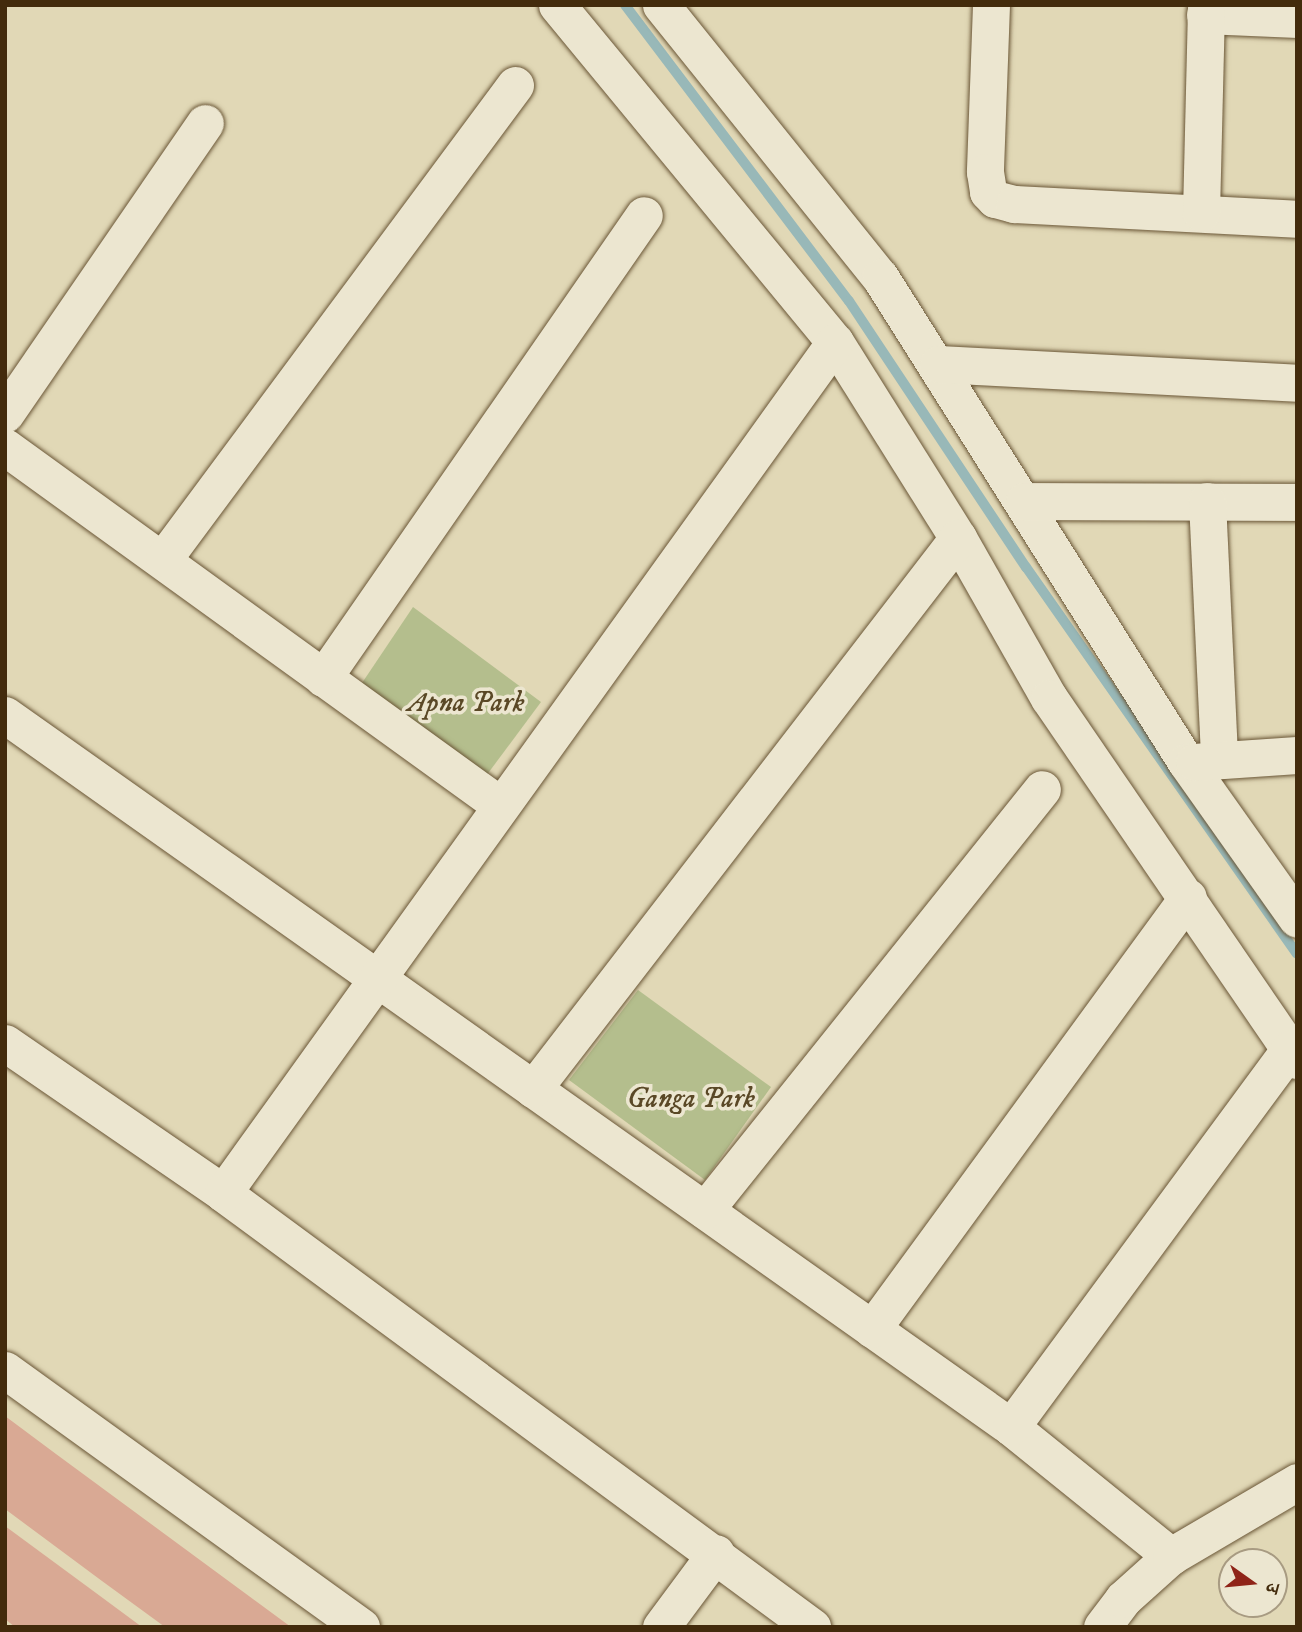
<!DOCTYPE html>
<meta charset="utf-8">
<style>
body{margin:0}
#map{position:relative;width:1302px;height:1632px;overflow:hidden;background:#e1d8b6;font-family:"IM FELL DW Pica","Noto Serif Devanagari",serif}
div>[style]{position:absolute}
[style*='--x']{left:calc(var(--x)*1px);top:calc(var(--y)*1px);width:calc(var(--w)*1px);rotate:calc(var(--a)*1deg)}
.green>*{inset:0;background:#b4be8d}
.stream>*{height:10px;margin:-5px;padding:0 5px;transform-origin:5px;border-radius:5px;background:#98b8b8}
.building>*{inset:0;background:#d9a994}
.roads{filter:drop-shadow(0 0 2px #6a5636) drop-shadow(0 0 2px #6a5636)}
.minor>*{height:37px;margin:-18.5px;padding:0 18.5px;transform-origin:18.5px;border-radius:18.5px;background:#ece6d0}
span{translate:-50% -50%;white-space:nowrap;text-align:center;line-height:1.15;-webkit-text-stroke:7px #ece6d0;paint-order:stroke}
.park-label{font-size:28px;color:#5a4826;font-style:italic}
.frame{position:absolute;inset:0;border:7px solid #432b0c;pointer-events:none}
.north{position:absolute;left:1218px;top:1548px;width:70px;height:70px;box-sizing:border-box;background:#ece6d0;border:2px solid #a89b82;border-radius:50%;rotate:105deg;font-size:19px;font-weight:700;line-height:28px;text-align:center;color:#432b0c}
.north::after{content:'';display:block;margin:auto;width:24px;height:32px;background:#8f2418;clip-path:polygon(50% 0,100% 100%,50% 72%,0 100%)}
</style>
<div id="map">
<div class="green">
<i style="clip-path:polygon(413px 607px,541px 702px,486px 776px,362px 683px)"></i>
<i style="clip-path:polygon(638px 990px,771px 1087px,705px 1180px,569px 1080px)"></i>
</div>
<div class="stream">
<i style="--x:625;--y:5;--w:371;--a:52.9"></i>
<i style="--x:849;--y:301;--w:320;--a:56.4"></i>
<i style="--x:1026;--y:567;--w:472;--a:55"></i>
</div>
<div class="building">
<i style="clip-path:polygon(5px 1416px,56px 1454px,291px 1627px,165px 1627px,102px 1581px,5px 1509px)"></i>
<i style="clip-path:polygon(5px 1526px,96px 1593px,142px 1627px,15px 1627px,5px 1619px)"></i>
</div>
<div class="roads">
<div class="minor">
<i style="--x:557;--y:5;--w:437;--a:50.5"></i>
<i style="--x:835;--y:342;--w:231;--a:57.9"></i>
<i style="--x:958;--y:538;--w:184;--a:60.4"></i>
<i style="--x:1049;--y:698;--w:439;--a:55.6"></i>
<i style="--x:661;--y:5;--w:349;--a:51.2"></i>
<i style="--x:880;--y:277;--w:573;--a:57.75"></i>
<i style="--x:1186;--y:762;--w:192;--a:54.7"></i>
<i style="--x:991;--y:5;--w:167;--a:92.1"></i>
<i style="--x:985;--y:172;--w:20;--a:81"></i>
<i style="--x:988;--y:192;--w:10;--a:45"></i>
<i style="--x:995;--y:199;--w:20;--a:15"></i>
<i style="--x:1014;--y:204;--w:283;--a:3"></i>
<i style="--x:1205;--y:15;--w:92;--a:2.5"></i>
<i style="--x:1201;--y:213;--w:208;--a:-88.6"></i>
<i style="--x:938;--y:364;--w:360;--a:3"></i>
<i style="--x:5;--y:414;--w:353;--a:-55.5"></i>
<i style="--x:5;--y:447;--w:611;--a:35.88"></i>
<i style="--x:1024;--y:501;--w:273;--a:0.2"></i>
<i style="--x:1207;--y:501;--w:259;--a:87.3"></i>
<i style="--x:164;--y:558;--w:589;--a:-53.42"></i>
<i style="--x:323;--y:678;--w:563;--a:-55.27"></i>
<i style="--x:5;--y:715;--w:1232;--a:35.29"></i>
<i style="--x:1011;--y:1427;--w:206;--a:38.9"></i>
<i style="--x:1194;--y:762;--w:103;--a:-3.9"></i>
<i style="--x:5;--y:1043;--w:265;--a:34.5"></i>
<i style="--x:223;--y:1193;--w:732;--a:36.38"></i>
<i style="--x:533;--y:1089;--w:696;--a:-52.36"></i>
<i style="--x:223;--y:1193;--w:1048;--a:-54.28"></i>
<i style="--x:705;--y:1210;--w:539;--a:-51.32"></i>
<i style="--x:872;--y:1329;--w:535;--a:-53.82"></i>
<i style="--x:5;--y:1370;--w:439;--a:35.8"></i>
<i style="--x:1011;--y:1427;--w:470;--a:-53.6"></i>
<i style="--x:661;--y:1627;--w:92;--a:-53.4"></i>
<i style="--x:1102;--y:1627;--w:35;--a:-53"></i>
<i style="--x:1123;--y:1599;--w:64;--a:-41.9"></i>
<i style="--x:1171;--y:1556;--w:146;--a:-30.4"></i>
</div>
</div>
<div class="park-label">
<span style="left:466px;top:703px">Apna Park</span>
<span style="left:691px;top:1099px">Ganga Park</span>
</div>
<div class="frame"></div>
<div class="north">उ</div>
</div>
